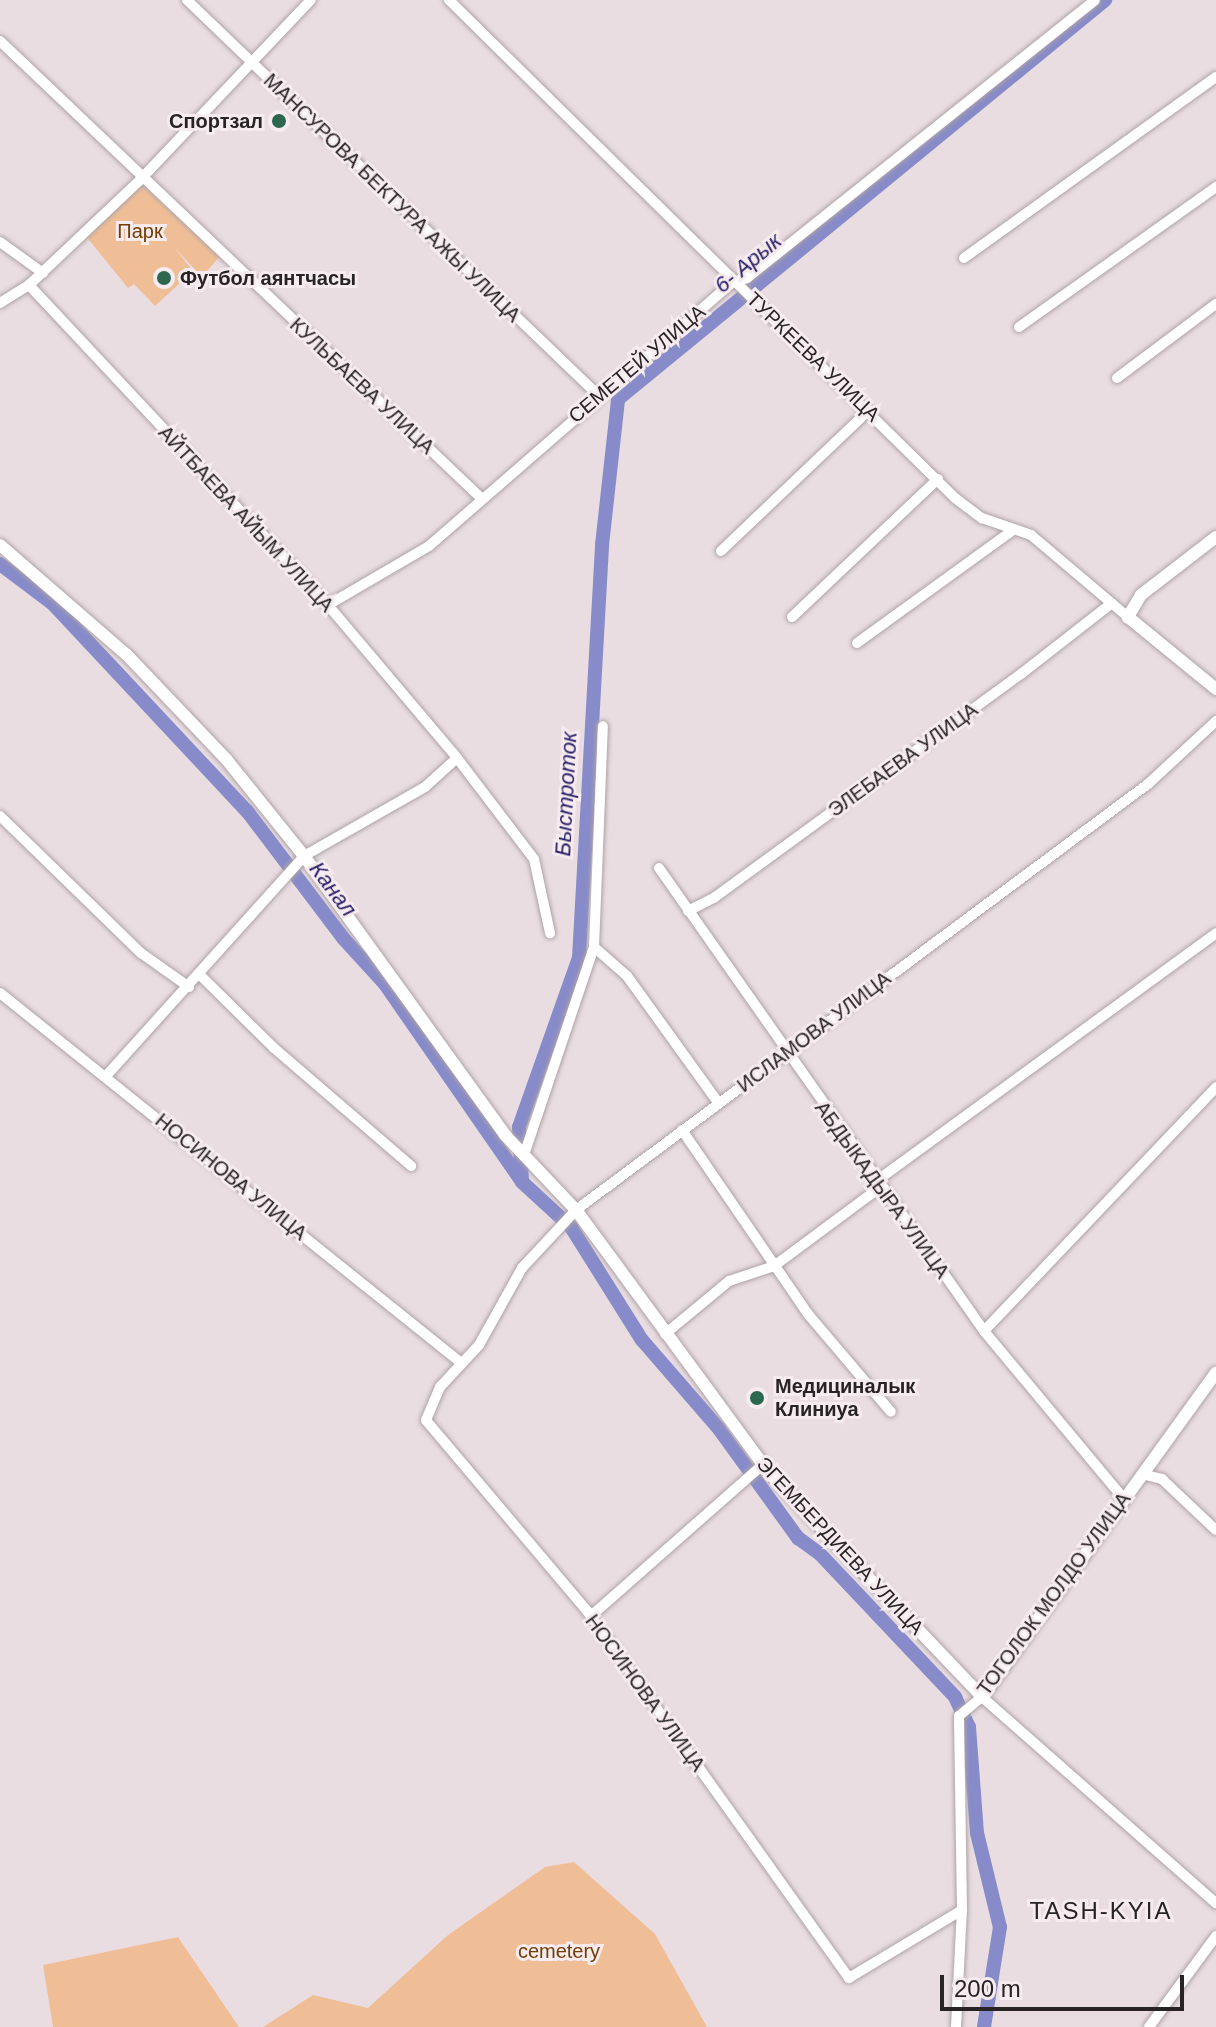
<!DOCTYPE html>
<meta charset="utf-8">
<style>
body{margin:0}
#map{position:relative;width:1216px;height:2027px;overflow:hidden;background:#e9dde2;font-family:Arial,sans-serif}
div>[style]{position:absolute}
[style*='--x']{left:calc(var(--x)*1px);top:calc(var(--y)*1px);width:calc(var(--w)*1px);rotate:calc(var(--a)*1deg)}
.green>*{inset:0;background:#f0be96}
.river>*{height:14px;margin:-7px;padding:0 7px;transform-origin:7px;border-radius:7px;background:#878bc9}
.roads{filter:drop-shadow(0 0 2px #aea3a7) drop-shadow(0 0 2px #aea3a7)}
.minor>*{height:10px;margin:-5px;padding:0 5px;transform-origin:5px;border-radius:5px;background:#fff}
.tertiary>*{height:12px;margin:-6px;padding:0 6px;transform-origin:6px;border-radius:6px;background:#fff}
.dots>*{width:22px;height:22px;translate:-50% -50%;box-sizing:border-box;border:4px solid #f6ebef;border-radius:50%}
span{translate:-50% -50%;white-space:nowrap;text-align:center;line-height:1.15;-webkit-text-stroke:6px #f6ebef;paint-order:stroke}
.poi-label{font-size:20px;color:#282426;font-weight:700}
.right{translate:-100% -50%;text-align:right}
.left{translate:0 -50%;text-align:left}
.street-label{font-size:20px;color:#282426}
.park-label{font-size:20px;color:#723e01}
.water-label{font-size:22px;color:#261d66;font-style:italic}
.quarter-label{font-size:24px;color:#282426;letter-spacing:2px}
.scale{position:absolute;left:940px;top:1975px;width:244px;height:36px;box-sizing:border-box;border:4px solid #282426;border-top:0;padding-left:10px;font-size:24px;line-height:28px;white-space:nowrap;color:#282426;-webkit-text-stroke:6px #f6ebef;paint-order:stroke}
</style>
<div id="map">
<div class="green">
<i style="clip-path:polygon(140px 183px,220px 256px,202px 277px,174px 247px,193px 271px,155px 306px,134px 284px,128px 288px,85px 235px)"></i>
<i style="clip-path:polygon(574px 1862px,655px 1934px,707px 2027px,263px 2027px,313px 1995px,368px 2008px,448px 1935px,545px 1867px)"></i>
<i style="clip-path:polygon(178px 1937px,239px 2027px,53px 2027px,43px 1965px)"></i>
</div>
<div class="river">
<i style="--x:0;--y:564;--w:66;--a:37"></i>
<i style="--x:53;--y:604;--w:284;--a:46.9"></i>
<i style="--x:247;--y:811;--w:159;--a:52.9"></i>
<i style="--x:343;--y:938;--w:62;--a:47.6"></i>
<i style="--x:385;--y:984;--w:241;--a:55.3"></i>
<i style="--x:522;--y:1182;--w:67;--a:42.6"></i>
<i style="--x:571;--y:1227;--w:133;--a:57.9"></i>
<i style="--x:642;--y:1340;--w:118;--a:49.1"></i>
<i style="--x:719;--y:1429;--w:135;--a:54.1"></i>
<i style="--x:798;--y:1538;--w:27;--a:36"></i>
<i style="--x:820;--y:1554;--w:197;--a:46.6"></i>
<i style="--x:955;--y:1697;--w:33;--a:65"></i>
<i style="--x:969;--y:1727;--w:106;--a:85.7"></i>
<i style="--x:977;--y:1833;--w:97;--a:76.3"></i>
<i style="--x:1000;--y:1927;--w:101;--a:99.1"></i>
<i style="--x:522;--y:1181;--w:54;--a:-93.2"></i>
<i style="--x:519;--y:1127;--w:179;--a:-70.5"></i>
<i style="--x:579;--y:958;--w:414;--a:-86.8"></i>
<i style="--x:602;--y:545;--w:147;--a:-83.7"></i>
<i style="--x:618;--y:399;--w:630;--a:-39.33"></i>
</div>
<div class="roads">
<div class="minor">
<i style="--x:187;--y:0;--w:571;--a:43.87"></i>
<i style="--x:449;--y:0;--w:710;--a:44.54"></i>
<i style="--x:955;--y:498;--w:34;--a:37"></i>
<i style="--x:982;--y:518;--w:52;--a:19.1"></i>
<i style="--x:1031;--y:535;--w:127;--a:40.2"></i>
<i style="--x:0;--y:41;--w:663;--a:43.53"></i>
<i style="--x:0;--y:242;--w:53;--a:35.8"></i>
<i style="--x:964;--y:258;--w:310;--a:-35.7"></i>
<i style="--x:29;--y:285;--w:429;--a:46.9"></i>
<i style="--x:322;--y:598;--w:209;--a:49.8"></i>
<i style="--x:457;--y:758;--w:127;--a:52.7"></i>
<i style="--x:534;--y:859;--w:76;--a:77.8"></i>
<i style="--x:0;--y:303;--w:34;--a:-32"></i>
<i style="--x:29;--y:285;--w:153;--a:-43.4"></i>
<i style="--x:140;--y:180;--w:248;--a:-46.5"></i>
<i style="--x:1019;--y:327;--w:242;--a:-35.4"></i>
<i style="--x:1117;--y:378;--w:124;--a:-36.8"></i>
<i style="--x:721;--y:551;--w:204;--a:-43.6"></i>
<i style="--x:328;--y:605;--w:117;--a:-30.3"></i>
<i style="--x:429;--y:546;--w:403;--a:-41"></i>
<i style="--x:733;--y:282;--w:15;--a:-16"></i>
<i style="--x:747;--y:278;--w:445;--a:-38.6"></i>
<i style="--x:792;--y:617;--w:201;--a:-43.4"></i>
<i style="--x:857;--y:643;--w:191;--a:-35.9"></i>
<i style="--x:0;--y:816;--w:197;--a:44.2"></i>
<i style="--x:141;--y:953;--w:59;--a:35.3"></i>
<i style="--x:659;--y:868;--w:566;--a:54.93"></i>
<i style="--x:984;--y:1331;--w:219;--a:50.2"></i>
<i style="--x:688;--y:911;--w:30;--a:-27"></i>
<i style="--x:715;--y:897;--w:379;--a:-36.1"></i>
<i style="--x:1021;--y:674;--w:115;--a:-38"></i>
<i style="--x:594;--y:947;--w:44;--a:41.3"></i>
<i style="--x:627;--y:976;--w:155;--a:54.2"></i>
<i style="--x:200;--y:975;--w:104;--a:44.6"></i>
<i style="--x:274;--y:1048;--w:181;--a:40.7"></i>
<i style="--x:0;--y:993;--w:590;--a:38.74"></i>
<i style="--x:107;--y:1075;--w:295;--a:-48"></i>
<i style="--x:304;--y:856;--w:139;--a:-29.7"></i>
<i style="--x:425;--y:787;--w:43;--a:-42.2"></i>
<i style="--x:682;--y:1130;--w:223;--a:55.6"></i>
<i style="--x:808;--y:1314;--w:128;--a:49.7"></i>
<i style="--x:524;--y:1155;--w:219;--a:-71.4"></i>
<i style="--x:594;--y:947;--w:221;--a:-87.7"></i>
<i style="--x:875;--y:1182;--w:422;--a:-36.1"></i>
<i style="--x:984;--y:1331;--w:337;--a:-46.4"></i>
<i style="--x:665;--y:1334;--w:83;--a:-39.6"></i>
<i style="--x:729;--y:1281;--w:47;--a:-18.4"></i>
<i style="--x:774;--y:1266;--w:131;--a:-36.6"></i>
<i style="--x:1142;--y:1474;--w:21;--a:14"></i>
<i style="--x:1162;--y:1479;--w:74;--a:43.4"></i>
<i style="--x:591;--y:1616;--w:228;--a:-41.4"></i>
<i style="--x:962;--y:1910;--w:132;--a:149"></i>
<i style="--x:849;--y:1978;--w:450;--a:-125.5"></i>
<i style="--x:588;--y:1612;--w:251;--a:-130.2"></i>
<i style="--x:426;--y:1420;--w:36;--a:-67"></i>
<i style="--x:440;--y:1387;--w:57;--a:-47.1"></i>
<i style="--x:479;--y:1345;--w:88;--a:-60.8"></i>
<i style="--x:522;--y:1268;--w:79;--a:-47"></i>
<i style="--x:576;--y:1210;--w:713;--a:-36.68"></i>
<i style="--x:1148;--y:784;--w:93;--a:-42.8"></i>
<i style="--x:956;--y:2027;--w:117;--a:-87.1"></i>
<i style="--x:962;--y:1910;--w:194;--a:-90.9"></i>
<i style="--x:959;--y:1716;--w:30;--a:-40"></i>
<i style="--x:982;--y:1697;--w:312;--a:41.4"></i>
<i style="--x:1149;--y:2027;--w:113;--a:-53.6"></i>
</div>
<div class="tertiary">
<i style="--x:1216;--y:537;--w:95;--a:142.3"></i>
<i style="--x:1141;--y:595;--w:26;--a:121"></i>
<i style="--x:1128;--y:617;--w:114;--a:39.3"></i>
<i style="--x:0;--y:545;--w:168;--a:40.9"></i>
<i style="--x:127;--y:655;--w:144;--a:46.4"></i>
<i style="--x:226;--y:759;--w:124;--a:51.2"></i>
<i style="--x:304;--y:856;--w:344;--a:54.2"></i>
<i style="--x:505;--y:1135;--w:103;--a:46.6"></i>
<i style="--x:576;--y:1210;--w:326;--a:53.7"></i>
<i style="--x:769;--y:1473;--w:309;--a:46.4"></i>
<i style="--x:982;--y:1697;--w:400;--a:-54.2"></i>
</div>
</div>
<div class="dots">
<i style="left:279px;top:121px;background:#2d6750"></i>
<i style="left:164px;top:278px;background:#2d6750"></i>
<i style="left:757px;top:1398px;background:#2d6750"></i>
</div>
<div class="poi-label">
<span class="right" style="left:263px;top:121px">Спортзал</span>
<span class="left" style="left:180px;top:278px">Футбол аянтчасы</span>
<span class="left" style="left:775px;top:1398px">Медициналык<br>Клиниуа</span>
</div>
<div class="street-label">
<span style="left:392px;top:198px;rotate:44deg">МАНСУРОВА БЕКТУРА АЖЫ УЛИЦА</span>
<span style="left:813px;top:357px;rotate:44deg">ТУРКЕЕВА УЛИЦА</span>
<span style="left:637px;top:364px;rotate:-40deg">СЕМЕТЕЙ УЛИЦА</span>
<span style="left:362px;top:386px;rotate:43deg">КУЛЬБАЕВА УЛИЦА</span>
<span style="left:246px;top:519px;rotate:47deg">АЙТБАЕВА АЙЫМ УЛИЦА</span>
<span style="left:903px;top:760px;rotate:-36deg">ЭЛЕБАЕВА УЛИЦА</span>
<span style="left:814px;top:1032px;rotate:-37deg">ИСЛАМОВА УЛИЦА</span>
<span style="left:231px;top:1177px;rotate:39deg">НОСИНОВА УЛИЦА</span>
<span style="left:882px;top:1190px;rotate:54deg">АБДЫКАДЫРА УЛИЦА</span>
<span style="left:840px;top:1546px;rotate:47deg">ЭГЕМБЕРДИЕВА УЛИЦА</span>
<span style="left:1054px;top:1594px;rotate:-54deg">ТОГОЛОК МОЛДО УЛИЦА</span>
<span style="left:645px;top:1693px;rotate:54deg">НОСИНОВА УЛИЦА</span>
</div>
<div class="park-label">
<span style="left:140px;top:231px">Парк</span>
<span style="left:559px;top:1951px">cemetery</span>
</div>
<div class="water-label">
<span style="left:748px;top:263px;rotate:-40deg">6- Арык</span>
<span style="left:566px;top:794px;rotate:-87deg">Быстроток</span>
<span style="left:333px;top:889px;rotate:53deg">Канал</span>
</div>
<div class="quarter-label">
<span style="left:1101px;top:1911px">TASH-KYIA</span>
</div>
<div class="scale">200 m</div>
</div>
